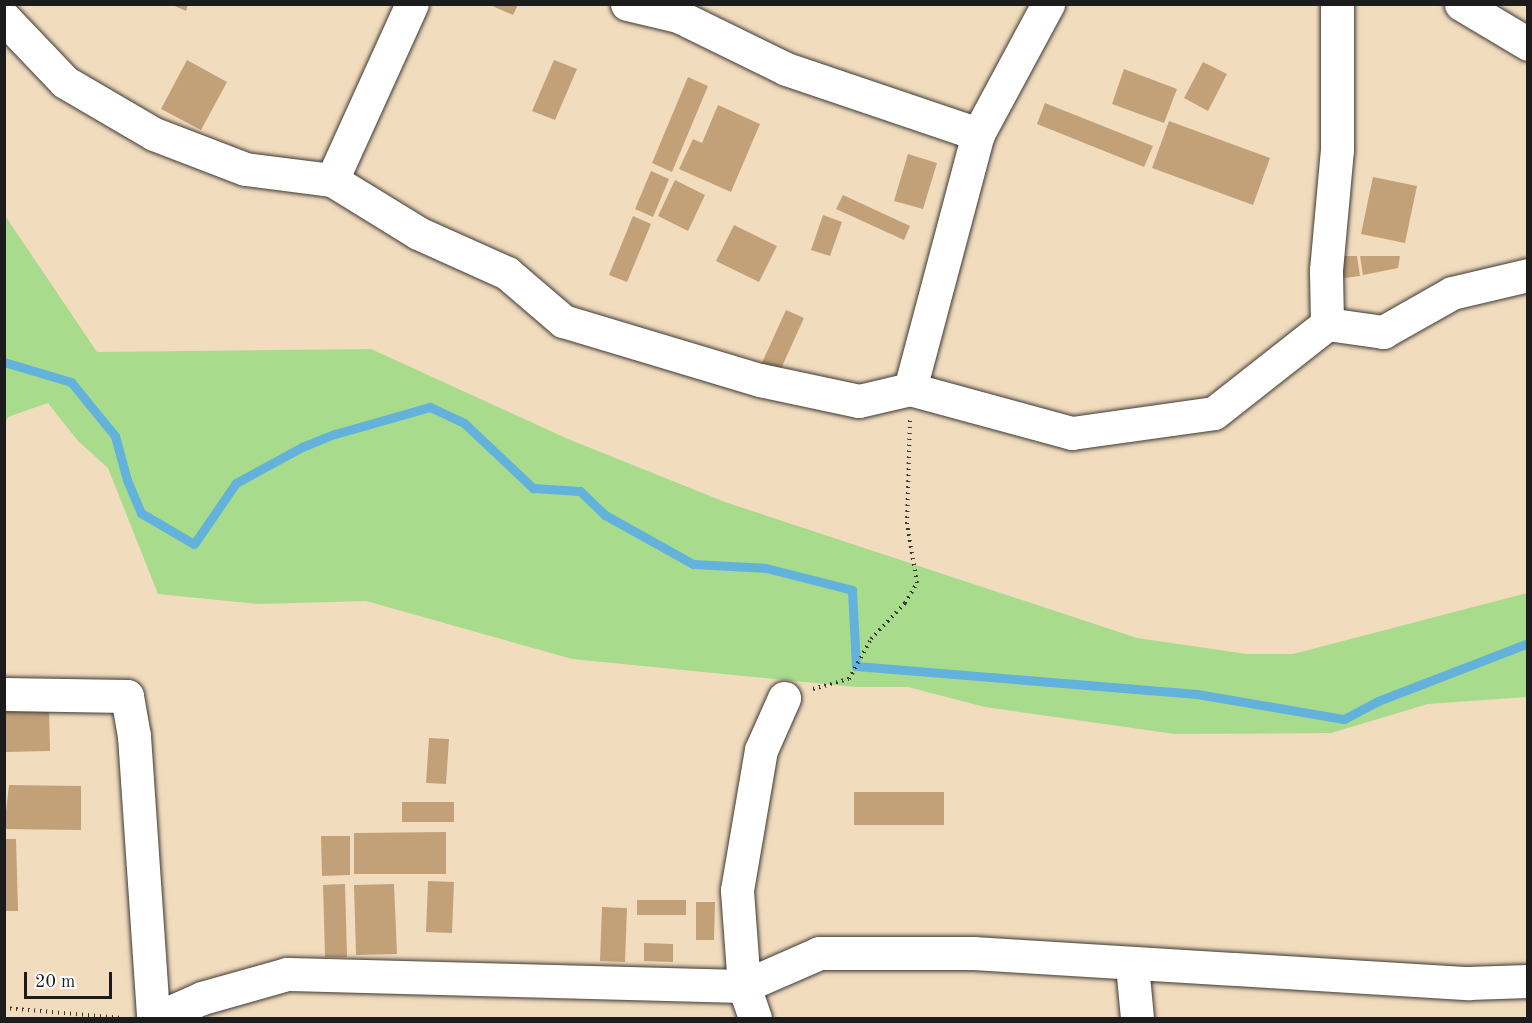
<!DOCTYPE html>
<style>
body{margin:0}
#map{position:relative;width:1532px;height:1023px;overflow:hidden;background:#f2dcbe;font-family:"Old Standard TT",serif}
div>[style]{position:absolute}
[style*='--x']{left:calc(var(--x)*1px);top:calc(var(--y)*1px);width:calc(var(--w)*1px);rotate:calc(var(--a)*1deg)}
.green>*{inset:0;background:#a8dc8c}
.stream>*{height:9px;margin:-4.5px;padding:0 4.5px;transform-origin:4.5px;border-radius:4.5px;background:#62b2dc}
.building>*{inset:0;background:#c2a179}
.path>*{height:4px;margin-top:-2px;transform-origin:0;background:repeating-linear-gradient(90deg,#3c3934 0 1.5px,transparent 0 6px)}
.roads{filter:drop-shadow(0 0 2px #3c3934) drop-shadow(0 0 2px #3c3934)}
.minor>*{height:33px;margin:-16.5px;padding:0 16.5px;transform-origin:16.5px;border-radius:16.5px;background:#fff}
span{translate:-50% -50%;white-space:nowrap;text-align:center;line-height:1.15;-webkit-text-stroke:5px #fff;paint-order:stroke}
.frame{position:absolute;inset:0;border:6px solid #1c1c1c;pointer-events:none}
.scale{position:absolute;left:24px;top:972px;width:88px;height:27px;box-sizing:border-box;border:3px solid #1c1c1c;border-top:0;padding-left:8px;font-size:18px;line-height:21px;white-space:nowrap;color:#1c1c1c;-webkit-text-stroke:4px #fff;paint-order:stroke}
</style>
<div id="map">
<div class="green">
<i style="clip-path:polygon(4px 214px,97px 352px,371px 349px,568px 439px,725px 502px,1137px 638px,1247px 654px,1293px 654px,1527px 593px,1527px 697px,1428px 704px,1331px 733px,1175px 734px,985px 707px,908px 687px,855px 687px,572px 659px,366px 601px,259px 604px,158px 594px,108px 468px,78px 441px,48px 403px,8px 417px,5px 423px)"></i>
</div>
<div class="stream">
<i style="--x:4;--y:362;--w:70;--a:16.6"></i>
<i style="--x:71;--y:382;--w:70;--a:50.8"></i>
<i style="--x:115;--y:436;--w:46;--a:74.7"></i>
<i style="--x:127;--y:480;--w:36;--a:67"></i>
<i style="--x:141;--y:513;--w:61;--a:30.3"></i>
<i style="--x:194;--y:544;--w:74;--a:-55.5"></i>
<i style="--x:236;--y:483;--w:75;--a:-28.6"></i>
<i style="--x:302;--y:447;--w:35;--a:-22"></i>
<i style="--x:335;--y:434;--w:99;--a:-15.9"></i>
<i style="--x:430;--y:407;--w:38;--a:25"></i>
<i style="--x:464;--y:423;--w:95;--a:43.3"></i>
<i style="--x:533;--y:488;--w:47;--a:3.7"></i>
<i style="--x:580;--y:491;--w:35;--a:44"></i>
<i style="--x:605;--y:515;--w:101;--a:29.1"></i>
<i style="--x:693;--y:564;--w:73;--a:3.1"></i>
<i style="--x:766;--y:568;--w:89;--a:14.3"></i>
<i style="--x:852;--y:590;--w:76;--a:87"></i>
<i style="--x:856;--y:666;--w:342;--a:4.7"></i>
<i style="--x:1197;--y:694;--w:149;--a:9.7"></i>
<i style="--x:1344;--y:719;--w:38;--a:-28"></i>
<i style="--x:1378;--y:701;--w:161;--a:-21.1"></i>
</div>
<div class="building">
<i style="clip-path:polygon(170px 4px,188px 4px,186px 11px)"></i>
<i style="clip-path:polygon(490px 5px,518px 5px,513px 15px)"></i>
<i style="clip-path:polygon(187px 60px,227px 82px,201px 130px,161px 109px)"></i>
<i style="clip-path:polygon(554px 60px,577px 69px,555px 120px,532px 111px)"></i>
<i style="clip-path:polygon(1203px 62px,1227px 74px,1208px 111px,1184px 98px)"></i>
<i style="clip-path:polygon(1124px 69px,1177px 89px,1164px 123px,1112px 104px)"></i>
<i style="clip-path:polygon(688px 77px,708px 86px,672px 172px,652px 163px)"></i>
<i style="clip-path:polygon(1045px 103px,1153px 146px,1144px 167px,1037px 124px)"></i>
<i style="clip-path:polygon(718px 105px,760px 124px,731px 192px,679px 169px,693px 139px,702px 143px)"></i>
<i style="clip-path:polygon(1169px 121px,1270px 158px,1253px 205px,1152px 168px)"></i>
<i style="clip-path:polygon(908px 154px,937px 163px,923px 209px,894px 201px)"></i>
<i style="clip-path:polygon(651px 171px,669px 179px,653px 217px,635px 209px)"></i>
<i style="clip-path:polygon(1373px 177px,1417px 186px,1405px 243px,1361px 234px)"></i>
<i style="clip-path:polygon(675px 180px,705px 195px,688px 231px,658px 216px)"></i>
<i style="clip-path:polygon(843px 195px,910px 226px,904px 240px,836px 209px)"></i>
<i style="clip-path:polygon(823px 215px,842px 222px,830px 256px,811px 250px)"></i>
<i style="clip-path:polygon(633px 216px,651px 224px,627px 282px,609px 275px)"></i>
<i style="clip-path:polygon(734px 225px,777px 246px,759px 282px,716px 261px)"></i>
<i style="clip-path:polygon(1339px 256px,1357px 256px,1360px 276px,1337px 279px)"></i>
<i style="clip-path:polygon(1360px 256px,1400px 256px,1398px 268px,1363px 275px)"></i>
<i style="clip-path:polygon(786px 310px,804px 318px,779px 373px,761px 365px)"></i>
<i style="clip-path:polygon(49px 705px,50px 751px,4px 752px,4px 706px)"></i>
<i style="clip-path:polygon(429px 738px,449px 739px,446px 784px,426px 783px)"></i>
<i style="clip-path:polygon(9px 785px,81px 786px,81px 830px,4px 829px)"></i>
<i style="clip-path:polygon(854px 792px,944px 792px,944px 825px,854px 825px)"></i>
<i style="clip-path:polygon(402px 802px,454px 802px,454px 822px,402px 822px)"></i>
<i style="clip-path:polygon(446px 832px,446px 874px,354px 874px,354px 833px)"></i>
<i style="clip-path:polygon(321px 836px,350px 836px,350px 875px,322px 876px)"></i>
<i style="clip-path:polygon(4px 839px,16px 839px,18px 911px,4px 911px)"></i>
<i style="clip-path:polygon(428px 881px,454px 882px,452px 933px,426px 932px)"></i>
<i style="clip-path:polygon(345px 884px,347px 957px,325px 957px,323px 885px)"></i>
<i style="clip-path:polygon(394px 884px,397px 954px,356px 955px,354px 885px)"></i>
<i style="clip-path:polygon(637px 900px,686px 900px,686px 915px,637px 915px)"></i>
<i style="clip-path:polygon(696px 902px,715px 902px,714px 940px,696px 940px)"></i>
<i style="clip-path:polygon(602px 907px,627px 908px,625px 962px,600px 961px)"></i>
<i style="clip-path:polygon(644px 943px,673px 944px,673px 962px,644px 961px)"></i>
</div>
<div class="path">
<i style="--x:813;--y:689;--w:37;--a:-16"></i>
<i style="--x:849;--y:679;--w:46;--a:-61.2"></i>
<i style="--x:871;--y:639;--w:50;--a:-46.6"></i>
<i style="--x:905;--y:603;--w:23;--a:-59"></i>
<i style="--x:917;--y:583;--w:60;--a:-99.6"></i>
<i style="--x:907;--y:524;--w:104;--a:-88.3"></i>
<i style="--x:4;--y:1008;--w:119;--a:4.8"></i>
</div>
<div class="roads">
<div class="minor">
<i style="--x:627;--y:4;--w:52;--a:13.2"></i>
<i style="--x:678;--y:16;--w:120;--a:26.1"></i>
<i style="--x:786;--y:69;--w:203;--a:18.7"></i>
<i style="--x:1461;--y:4;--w:78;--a:30.8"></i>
<i style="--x:4;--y:18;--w:88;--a:46.4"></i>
<i style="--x:65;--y:82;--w:103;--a:30.3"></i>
<i style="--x:154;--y:134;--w:97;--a:21"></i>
<i style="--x:245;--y:169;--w:88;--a:7.2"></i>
<i style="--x:332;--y:180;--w:101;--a:31.6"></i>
<i style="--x:418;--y:233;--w:98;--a:24.2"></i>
<i style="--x:507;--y:273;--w:74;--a:40.6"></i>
<i style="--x:563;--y:321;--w:206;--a:16.7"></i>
<i style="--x:760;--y:380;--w:101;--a:12"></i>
<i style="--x:859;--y:401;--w:52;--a:-13.2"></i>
<i style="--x:910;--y:389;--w:168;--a:15.2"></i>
<i style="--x:1072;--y:433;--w:143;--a:-8"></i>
<i style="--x:1214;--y:413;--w:144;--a:-38.2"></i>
<i style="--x:1327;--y:324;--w:57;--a:8.1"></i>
<i style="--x:1383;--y:332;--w:79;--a:-29.5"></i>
<i style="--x:1452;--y:293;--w:78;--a:-13.3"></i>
<i style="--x:332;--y:180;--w:193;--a:-65.6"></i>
<i style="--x:1327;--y:324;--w:54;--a:-91.1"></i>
<i style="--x:1326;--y:270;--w:121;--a:-84.8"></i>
<i style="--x:1337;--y:150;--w:146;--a:-90"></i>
<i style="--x:910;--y:389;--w:264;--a:-75.1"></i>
<i style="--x:978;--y:134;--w:148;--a:-61.7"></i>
<i style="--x:4;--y:694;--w:123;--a:0.9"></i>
<i style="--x:127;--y:696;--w:41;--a:80.1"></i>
<i style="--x:134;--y:736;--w:283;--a:86.1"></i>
<i style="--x:1132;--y:965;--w:53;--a:84.6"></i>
<i style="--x:157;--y:1018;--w:49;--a:-24"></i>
<i style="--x:202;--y:998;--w:88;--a:-15.8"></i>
<i style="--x:287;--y:974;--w:457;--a:1.5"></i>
<i style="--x:744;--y:986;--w:82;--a:-23.7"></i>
<i style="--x:819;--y:953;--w:154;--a:0"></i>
<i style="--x:973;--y:953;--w:496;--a:3.5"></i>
<i style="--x:1468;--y:983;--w:60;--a:-1.9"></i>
<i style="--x:755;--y:1018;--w:34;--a:-109"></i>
<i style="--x:744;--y:986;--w:96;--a:-94.2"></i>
<i style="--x:737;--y:890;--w:142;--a:-80.3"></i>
<i style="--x:761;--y:750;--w:57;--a:-66.1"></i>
</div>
</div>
<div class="frame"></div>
<div class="scale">20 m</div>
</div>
